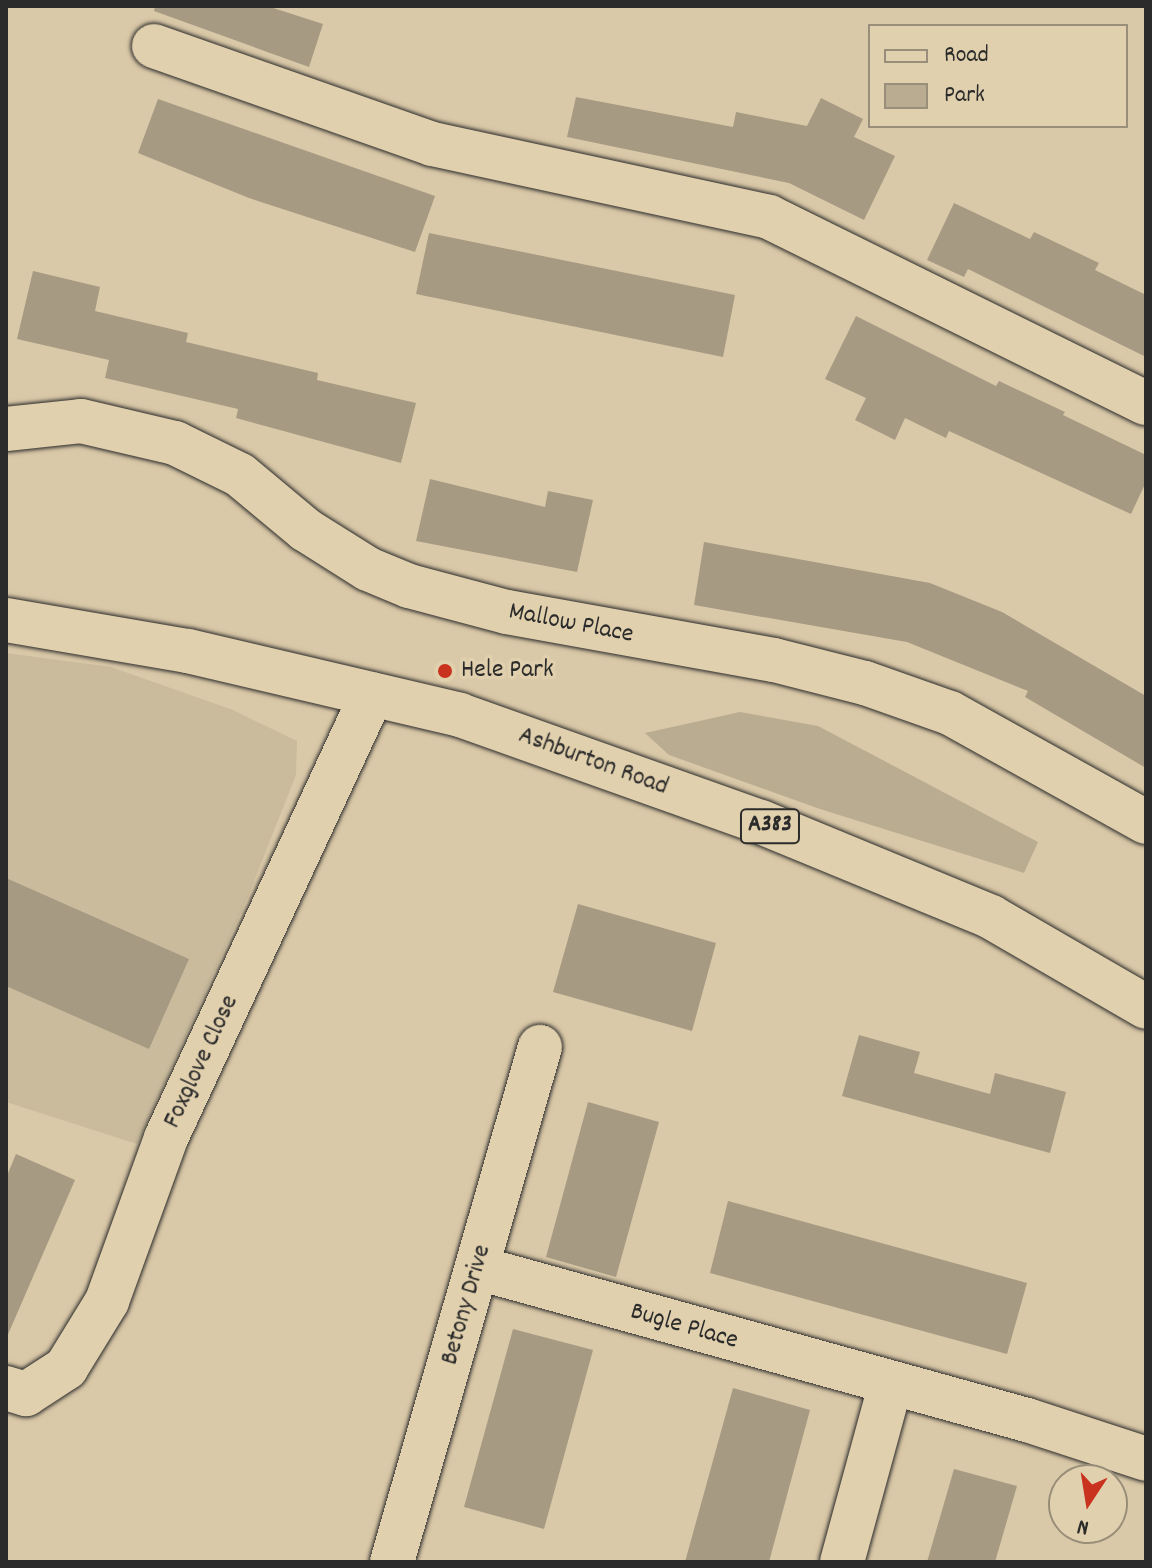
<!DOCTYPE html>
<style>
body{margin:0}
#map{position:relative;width:1152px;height:1568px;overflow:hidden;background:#dac9a8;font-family:Dekko,sans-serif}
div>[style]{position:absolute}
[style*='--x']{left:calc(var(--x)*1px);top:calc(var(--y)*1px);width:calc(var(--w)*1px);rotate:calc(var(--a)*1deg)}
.built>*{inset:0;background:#cabb9d}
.green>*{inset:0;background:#baac91}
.building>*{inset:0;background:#a69a83}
.roads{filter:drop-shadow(0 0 2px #2b2b2b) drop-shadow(0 0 2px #2b2b2b)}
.street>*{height:44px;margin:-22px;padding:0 22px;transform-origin:22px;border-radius:22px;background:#e1d0ad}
.primary>*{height:44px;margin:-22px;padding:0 22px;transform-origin:22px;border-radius:22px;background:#e1d0ad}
.dots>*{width:22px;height:22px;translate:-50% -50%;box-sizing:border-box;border:4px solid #e1d0ad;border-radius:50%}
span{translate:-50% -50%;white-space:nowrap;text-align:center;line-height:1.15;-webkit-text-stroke:7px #e1d0ad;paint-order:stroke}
.shield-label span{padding:2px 6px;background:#e1d0ad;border:2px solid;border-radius:6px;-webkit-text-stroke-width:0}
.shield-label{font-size:24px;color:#2b2b2b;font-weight:700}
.street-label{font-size:26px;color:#2b2b2b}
.poi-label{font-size:26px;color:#2b2b2b}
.left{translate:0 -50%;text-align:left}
.frame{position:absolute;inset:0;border:8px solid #2b2b2b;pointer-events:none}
.legend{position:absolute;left:868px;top:24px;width:260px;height:104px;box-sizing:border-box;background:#e1d0ad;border:2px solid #988e79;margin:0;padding:10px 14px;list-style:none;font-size:24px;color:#2b2b2b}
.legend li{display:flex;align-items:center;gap:16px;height:40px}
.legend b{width:40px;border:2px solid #988e79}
.north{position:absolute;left:1048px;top:1464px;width:80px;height:80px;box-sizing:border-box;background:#e1d0ad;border:2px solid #988e79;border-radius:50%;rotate:192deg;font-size:22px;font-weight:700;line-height:32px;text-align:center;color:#2b2b2b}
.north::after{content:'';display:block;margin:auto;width:28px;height:36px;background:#c8321e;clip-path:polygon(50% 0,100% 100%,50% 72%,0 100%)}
</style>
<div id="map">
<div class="built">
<i style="clip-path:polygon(6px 653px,111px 667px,233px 710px,297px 741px,296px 775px,247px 899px,137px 1144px,6px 1102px)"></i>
</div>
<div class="green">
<i style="clip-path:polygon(740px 712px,818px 726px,1038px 842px,1024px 873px,820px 809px,669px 755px,645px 733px)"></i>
</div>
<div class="building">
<i style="clip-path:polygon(155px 6px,267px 6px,323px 24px,309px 67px,154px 11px)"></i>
<i style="clip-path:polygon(576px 97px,733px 127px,736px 112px,807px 126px,821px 98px,863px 119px,854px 137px,895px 156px,864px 220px,789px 183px,567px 137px)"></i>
<i style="clip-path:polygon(158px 99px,435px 196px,415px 252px,249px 198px,138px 153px)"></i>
<i style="clip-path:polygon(954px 203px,1030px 239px,1034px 232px,1099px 263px,1095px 270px,1146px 295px,1146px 357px,968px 269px,964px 277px,927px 260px)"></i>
<i style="clip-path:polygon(429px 233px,735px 295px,723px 357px,416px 294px)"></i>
<i style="clip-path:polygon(33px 271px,100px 287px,95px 311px,188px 333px,186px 342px,318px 373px,317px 380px,416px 403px,401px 463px,236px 418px,238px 409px,105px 378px,109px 360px,17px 339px)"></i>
<i style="clip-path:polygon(856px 316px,996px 386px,999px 381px,1065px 412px,1063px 415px,1146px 455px,1146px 482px,1131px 514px,949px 431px,946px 438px,905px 418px,895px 440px,855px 420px,866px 398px,825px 379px)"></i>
<i style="clip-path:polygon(430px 479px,545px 507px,548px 491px,593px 500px,577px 572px,416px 541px)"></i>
<i style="clip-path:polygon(704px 542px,930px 583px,1002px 612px,1146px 696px,1146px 768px,1025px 697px,1028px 691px,907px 642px,694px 605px)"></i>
<i style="clip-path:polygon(6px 878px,189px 959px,149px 1049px,6px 986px)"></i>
<i style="clip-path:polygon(578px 904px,716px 943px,692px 1031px,553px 992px)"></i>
<i style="clip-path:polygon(859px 1035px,920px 1052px,914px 1073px,990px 1094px,995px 1073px,1066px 1092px,1050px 1153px,842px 1096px)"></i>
<i style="clip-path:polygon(588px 1102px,659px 1122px,616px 1277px,546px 1257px)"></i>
<i style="clip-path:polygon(16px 1154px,75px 1180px,6px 1339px,6px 1178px)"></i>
<i style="clip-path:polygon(728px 1201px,1027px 1283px,1007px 1354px,710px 1273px)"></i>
<i style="clip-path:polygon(513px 1329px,593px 1350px,544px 1529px,464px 1507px)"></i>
<i style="clip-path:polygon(733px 1388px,810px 1410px,769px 1562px,685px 1562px)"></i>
<i style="clip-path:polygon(954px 1469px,1017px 1486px,995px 1562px,927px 1562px)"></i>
</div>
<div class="roads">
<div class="street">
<i style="--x:154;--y:46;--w:295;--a:19.4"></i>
<i style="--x:432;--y:144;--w:345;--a:12.2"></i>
<i style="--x:769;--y:217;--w:420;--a:26.3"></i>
<i style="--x:6;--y:429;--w:75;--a:-6.1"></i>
<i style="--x:81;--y:421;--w:97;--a:13.2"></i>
<i style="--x:175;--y:443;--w:72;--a:26.2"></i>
<i style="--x:240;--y:475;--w:86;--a:39.8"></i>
<i style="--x:306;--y:530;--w:73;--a:32.2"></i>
<i style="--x:368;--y:569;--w:44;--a:22.5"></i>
<i style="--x:409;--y:586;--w:101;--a:14.9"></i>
<i style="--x:507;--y:612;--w:271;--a:10.2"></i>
<i style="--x:774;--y:660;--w:94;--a:14.2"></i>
<i style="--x:865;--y:683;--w:90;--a:19.4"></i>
<i style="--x:950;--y:713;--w:224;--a:29.1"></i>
<i style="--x:478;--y:1268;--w:570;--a:15.48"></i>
<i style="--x:1027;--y:1420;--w:125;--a:18.1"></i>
<i style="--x:6;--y:1388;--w:21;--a:17"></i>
<i style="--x:26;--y:1394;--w:48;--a:-33"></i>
<i style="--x:66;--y:1368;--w:79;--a:-58.5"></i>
<i style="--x:107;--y:1301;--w:173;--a:-70.1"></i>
<i style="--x:166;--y:1138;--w:489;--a:-65.1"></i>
<i style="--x:392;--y:1562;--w:536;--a:-73.97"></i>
<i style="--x:842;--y:1562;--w:182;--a:-74.7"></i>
</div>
<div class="primary">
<i style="--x:6;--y:620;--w:185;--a:9.7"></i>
<i style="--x:188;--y:651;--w:279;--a:13.2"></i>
<i style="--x:460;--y:715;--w:319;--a:19.6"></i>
<i style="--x:761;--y:822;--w:249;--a:22.4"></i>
<i style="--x:991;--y:917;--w:179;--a:30.1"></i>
</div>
</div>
<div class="dots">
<i style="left:445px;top:671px;background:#c8321e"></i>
</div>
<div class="shield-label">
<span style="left:770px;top:826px">A383</span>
</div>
<div class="street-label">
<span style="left:571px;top:624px;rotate:11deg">Mallow Place</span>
<span style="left:593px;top:762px;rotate:20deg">Ashburton Road</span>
<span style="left:202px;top:1062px;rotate:-65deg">Foxglove Close</span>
<span style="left:467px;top:1305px;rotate:-74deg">Betony Drive</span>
<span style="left:684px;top:1327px;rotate:16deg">Bugle Place</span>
</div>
<div class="poi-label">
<span class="left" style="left:461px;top:671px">Hele Park</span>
</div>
<div class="frame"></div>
<ul class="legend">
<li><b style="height:10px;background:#e1d0ad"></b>Road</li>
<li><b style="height:22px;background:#baac91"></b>Park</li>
</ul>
<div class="north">N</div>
</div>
